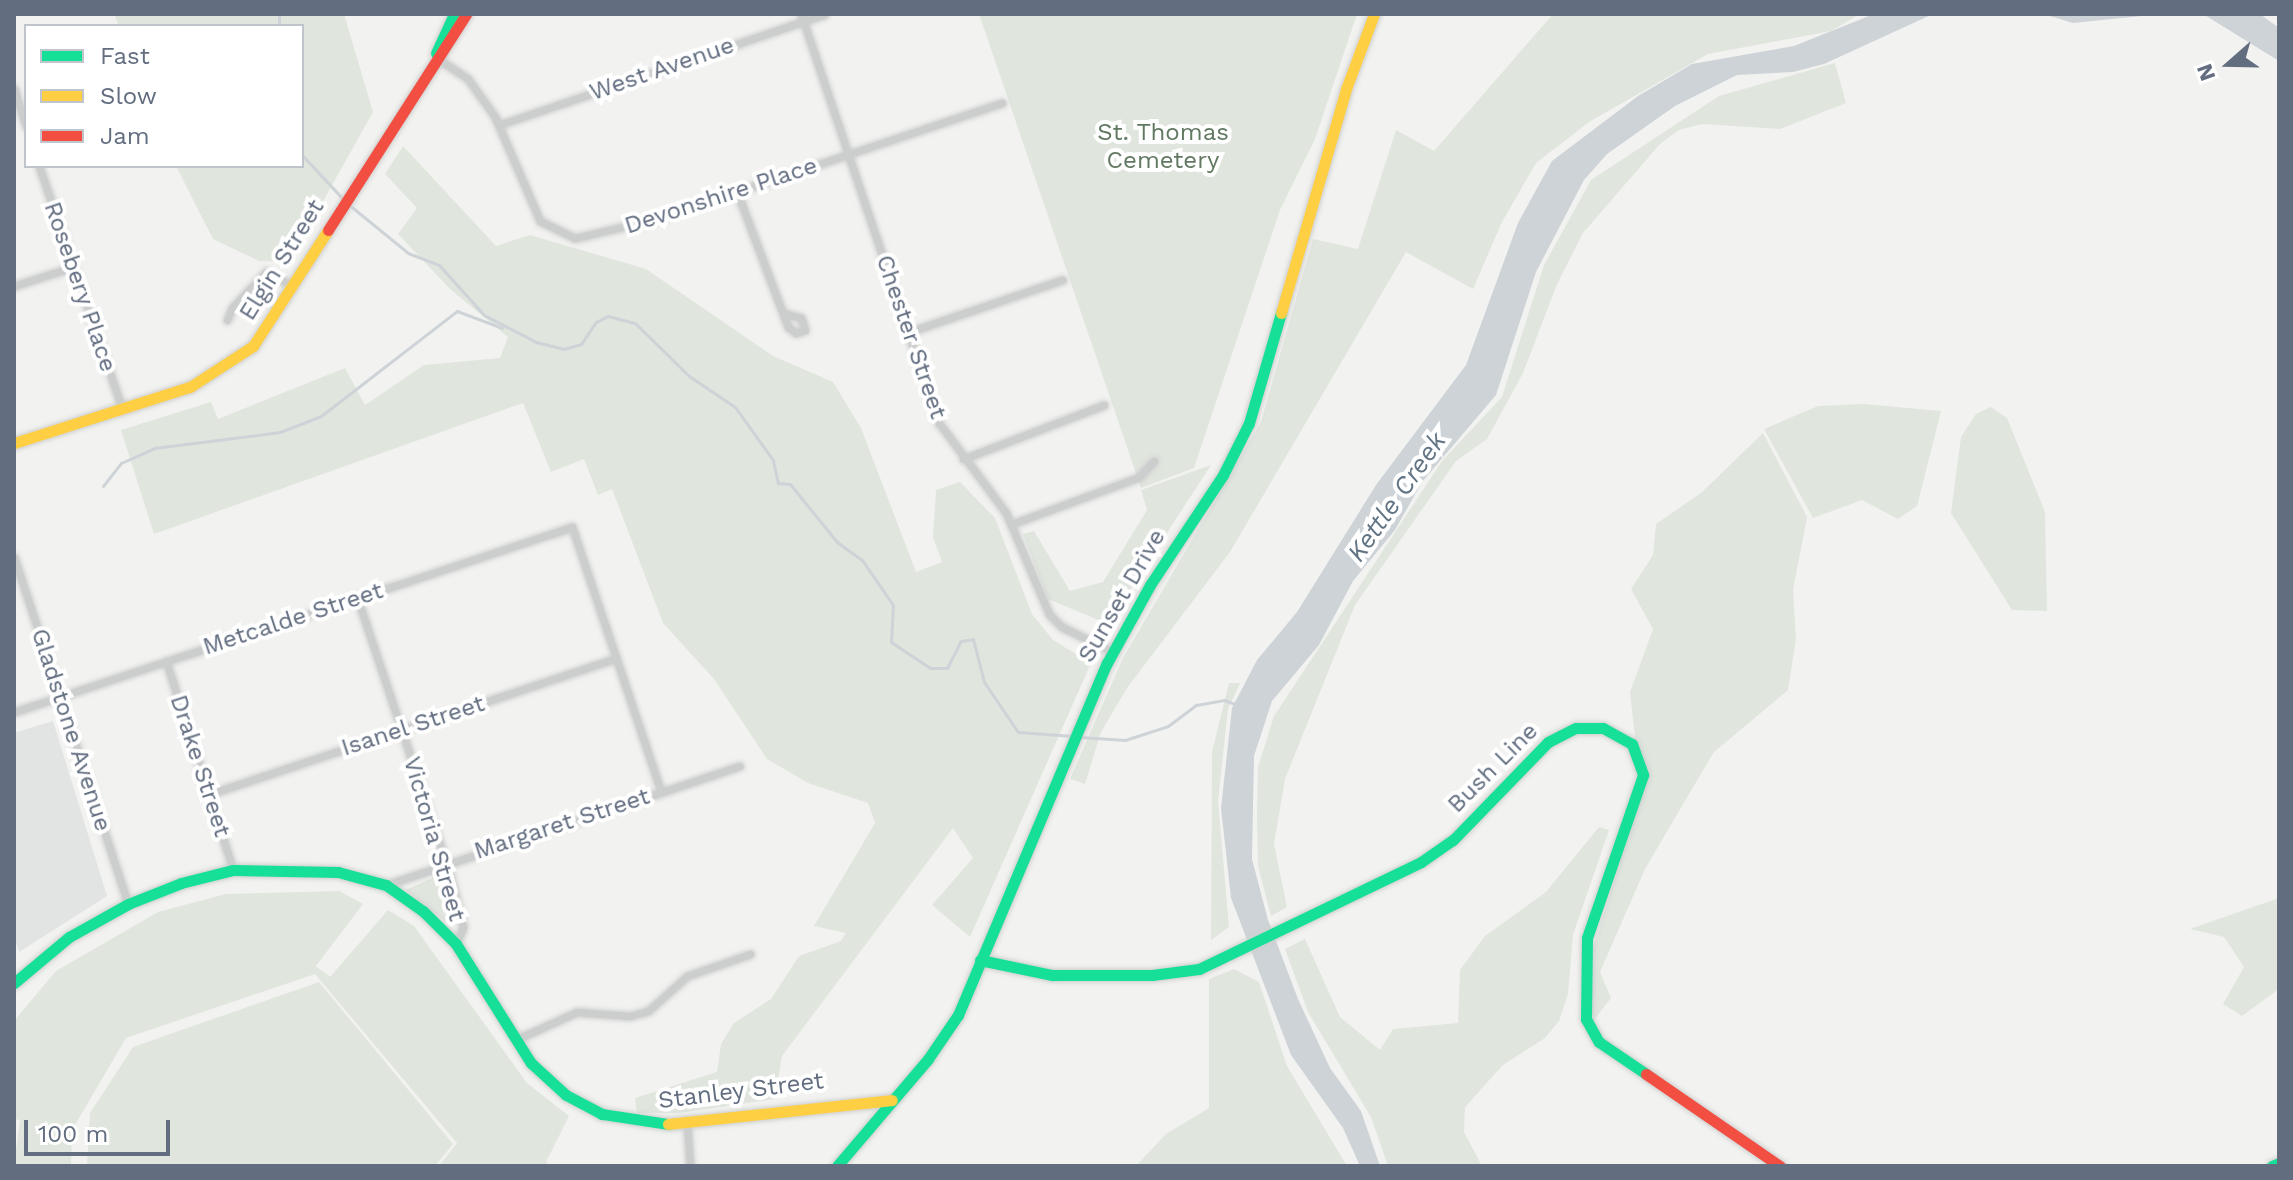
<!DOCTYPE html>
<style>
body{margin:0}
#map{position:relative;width:2293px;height:1180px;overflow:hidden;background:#f2f3f0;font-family:"Work Sans",sans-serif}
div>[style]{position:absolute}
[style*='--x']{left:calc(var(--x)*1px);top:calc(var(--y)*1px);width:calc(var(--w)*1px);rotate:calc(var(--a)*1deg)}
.built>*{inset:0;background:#e2e3e3}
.green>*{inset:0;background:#e0e5de}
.water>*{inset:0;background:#ced3d7}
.stream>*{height:3px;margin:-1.5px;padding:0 1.5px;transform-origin:1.5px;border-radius:1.5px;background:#ced3d7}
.roads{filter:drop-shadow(0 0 2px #cecfcf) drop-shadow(0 0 2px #cecfcf)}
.street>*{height:7px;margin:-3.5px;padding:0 3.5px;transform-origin:3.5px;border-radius:3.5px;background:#cccdcd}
.fast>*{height:11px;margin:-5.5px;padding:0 5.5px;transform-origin:5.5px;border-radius:5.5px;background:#16e098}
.slow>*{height:11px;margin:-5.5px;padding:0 5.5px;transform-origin:5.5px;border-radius:5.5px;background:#ffcf43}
.jam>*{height:11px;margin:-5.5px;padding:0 5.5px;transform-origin:5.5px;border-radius:5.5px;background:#f24e42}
span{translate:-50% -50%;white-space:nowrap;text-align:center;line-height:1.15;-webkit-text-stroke:8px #fff;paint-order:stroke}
.street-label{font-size:24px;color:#626d80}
.park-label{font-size:24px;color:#617861}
.water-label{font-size:26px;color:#637585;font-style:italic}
.frame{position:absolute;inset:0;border:16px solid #626d80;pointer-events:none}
.legend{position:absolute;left:24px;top:24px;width:280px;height:144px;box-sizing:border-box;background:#fff;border:2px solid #c0c5cc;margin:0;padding:10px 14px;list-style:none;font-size:24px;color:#626d80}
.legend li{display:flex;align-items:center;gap:16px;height:40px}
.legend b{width:40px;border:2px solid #c0c5cc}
.north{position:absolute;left:2189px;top:24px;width:80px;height:80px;-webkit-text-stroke:6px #fff;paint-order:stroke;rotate:250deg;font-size:22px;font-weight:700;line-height:32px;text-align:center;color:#626d80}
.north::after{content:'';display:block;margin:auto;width:28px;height:36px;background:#626d80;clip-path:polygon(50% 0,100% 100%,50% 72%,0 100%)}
.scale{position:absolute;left:24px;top:1120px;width:146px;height:36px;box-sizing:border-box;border:4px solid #626d80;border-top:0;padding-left:10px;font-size:24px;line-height:28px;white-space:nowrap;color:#626d80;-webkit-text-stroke:6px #fff;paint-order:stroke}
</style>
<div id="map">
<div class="built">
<i style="clip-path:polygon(53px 721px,107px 896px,19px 952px,14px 935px,14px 733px)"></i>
</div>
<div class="green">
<i style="clip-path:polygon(114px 14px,344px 14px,373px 112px,289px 262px,259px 261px,213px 239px,176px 166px,302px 166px,302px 26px,119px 26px)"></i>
<i style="clip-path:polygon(979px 14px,1357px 14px,1315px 139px,1280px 210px,1194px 468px,1141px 488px)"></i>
<i style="clip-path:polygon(1553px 14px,1860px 14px,1831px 31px,1708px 54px,1589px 122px,1536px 163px,1502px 222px,1473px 289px,1406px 252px,1230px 552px,1127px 688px,1101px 732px,1085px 784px,1070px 779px,1123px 658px,1261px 422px,1313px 239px,1358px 249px,1396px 130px,1434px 151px)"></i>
<i style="clip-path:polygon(1835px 63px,1846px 103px,1780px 129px,1702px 124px,1679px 130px,1660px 144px,1583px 233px,1557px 284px,1523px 373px,1487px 439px,1456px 461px,1355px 605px,1285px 779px,1274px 844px,1287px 907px,1271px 916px,1258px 866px,1257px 815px,1258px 767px,1274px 716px,1442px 461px,1502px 397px,1544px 265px,1591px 180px,1719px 96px)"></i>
<i style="clip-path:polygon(403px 146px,496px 246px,530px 235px,646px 269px,773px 356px,833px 382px,861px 428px,916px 572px,942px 562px,933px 537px,936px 490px,960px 482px,995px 518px,1032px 614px,1053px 640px,1091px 663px,970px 937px,932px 905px,973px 858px,953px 828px,782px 1056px,775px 1099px,680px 1113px,637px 1113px,635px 1098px,717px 1072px,721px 1044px,734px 1023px,771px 999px,799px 956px,841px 941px,846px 933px,814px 926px,875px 823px,868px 803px,808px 783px,767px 759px,714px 679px,663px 623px,612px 489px,598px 495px,584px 459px,551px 472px,523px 403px,154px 534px,121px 430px,211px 402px,218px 419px,345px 368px,365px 405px,424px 365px,500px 358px,508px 337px,450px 289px,398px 234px,417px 208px,385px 174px)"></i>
<i style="clip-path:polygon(1864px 404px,1941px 411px,1917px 506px,1898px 519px,1862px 500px,1813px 518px,1764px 429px,1818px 406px)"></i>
<i style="clip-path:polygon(1991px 407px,2007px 418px,2045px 512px,2047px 611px,2012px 610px,1951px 513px,1961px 437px,1976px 414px)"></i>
<i style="clip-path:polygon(1763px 433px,1807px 517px,1793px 590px,1796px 639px,1788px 690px,1714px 752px,1689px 794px,1645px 869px,1600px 972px,1611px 998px,1593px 1021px,1588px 966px,1646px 777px,1636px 746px,1630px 692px,1653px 629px,1631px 589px,1653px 555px,1656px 524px,1701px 493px)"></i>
<i style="clip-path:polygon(1211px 465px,1108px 624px,1048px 599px,1023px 534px,1034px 531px,1070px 591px,1103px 582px,1147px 510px,1141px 490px)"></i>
<i style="clip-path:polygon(1229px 683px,1240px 683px,1228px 709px,1218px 801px,1229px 927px,1211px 940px,1212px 752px)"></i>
<i style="clip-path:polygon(1599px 827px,1609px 830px,1573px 935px,1568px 994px,1559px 1021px,1545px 1038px,1503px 1065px,1465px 1107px,1464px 1132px,1482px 1166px,1388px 1166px,1371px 1117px,1308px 1012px,1285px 949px,1305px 939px,1340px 1017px,1380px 1050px,1393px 1029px,1458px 1023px,1460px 970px,1485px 936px,1546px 892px)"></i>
<i style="clip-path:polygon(438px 875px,455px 919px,449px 924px,406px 890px)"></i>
<i style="clip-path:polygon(339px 891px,363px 904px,316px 966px,330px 977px,388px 910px,414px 926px,527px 1083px,569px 1116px,546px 1162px,551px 1166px,439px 1166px,457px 1143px,315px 974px,126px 1038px,72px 1130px,71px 1166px,14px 1166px,20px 1120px,14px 1119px,14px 1021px,56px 971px,158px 912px,226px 894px)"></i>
<i style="clip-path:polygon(2279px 898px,2279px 989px,2242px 1016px,2223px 1004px,2244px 967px,2224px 937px,2190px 929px)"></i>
<i style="clip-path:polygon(1234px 969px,1259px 982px,1287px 1066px,1347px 1166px,1136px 1166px,1166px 1134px,1209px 1108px,1209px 979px)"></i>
<i style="clip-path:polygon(319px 982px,453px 1144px,435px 1166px,87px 1166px,90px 1113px,133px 1047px)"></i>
</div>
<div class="water">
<i style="clip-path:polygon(1874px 14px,1933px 14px,1824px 64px,1793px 72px,1737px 75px,1675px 106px,1607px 154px,1584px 180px,1536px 272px,1496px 395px,1422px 482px,1395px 530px,1353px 581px,1319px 645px,1272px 701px,1254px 756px,1252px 859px,1268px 920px,1298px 999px,1330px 1068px,1361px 1111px,1380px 1166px,1360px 1166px,1343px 1128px,1291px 1055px,1231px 898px,1221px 808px,1232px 708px,1257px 660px,1297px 612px,1376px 485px,1466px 365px,1518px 223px,1552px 161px,1638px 96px,1692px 64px,1794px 46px)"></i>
<i style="clip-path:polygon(2043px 14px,2161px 14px,2073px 23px)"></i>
<i style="clip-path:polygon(2203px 14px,2260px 14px,2279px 28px,2279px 61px)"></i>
</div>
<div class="stream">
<i style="--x:279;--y:26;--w:12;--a:-90"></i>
<i style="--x:302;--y:155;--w:60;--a:47"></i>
<i style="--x:348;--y:204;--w:77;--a:39.2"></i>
<i style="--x:408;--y:253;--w:33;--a:21"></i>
<i style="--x:439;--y:265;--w:67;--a:48"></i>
<i style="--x:484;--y:315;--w:59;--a:27.4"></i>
<i style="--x:536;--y:342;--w:29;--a:14"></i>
<i style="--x:564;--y:349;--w:18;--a:-16"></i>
<i style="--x:581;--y:344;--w:27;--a:-56"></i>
<i style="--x:596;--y:322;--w:13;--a:-27"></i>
<i style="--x:608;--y:316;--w:28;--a:15"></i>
<i style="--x:635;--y:323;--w:76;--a:44.5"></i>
<i style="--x:689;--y:376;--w:55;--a:34"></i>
<i style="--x:735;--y:407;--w:65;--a:54.4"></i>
<i style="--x:773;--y:460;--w:24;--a:78"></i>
<i style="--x:778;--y:483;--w:12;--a:5"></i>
<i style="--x:790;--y:484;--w:75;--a:51"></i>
<i style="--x:837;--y:542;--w:31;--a:36"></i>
<i style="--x:862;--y:560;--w:55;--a:55.4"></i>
<i style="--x:893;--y:605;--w:37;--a:93"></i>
<i style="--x:891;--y:642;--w:47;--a:33.7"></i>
<i style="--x:930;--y:668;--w:17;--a:0"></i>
<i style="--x:947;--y:668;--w:30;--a:-63"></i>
<i style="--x:961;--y:641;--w:12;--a:-9"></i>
<i style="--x:973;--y:639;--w:44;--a:75.7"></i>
<i style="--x:984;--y:682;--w:60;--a:55.8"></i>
<i style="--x:1018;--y:732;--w:55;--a:4.2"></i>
<i style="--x:103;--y:486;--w:29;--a:-52"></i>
<i style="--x:121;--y:463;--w:36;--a:-24"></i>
<i style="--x:154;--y:448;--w:127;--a:-7.2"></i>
<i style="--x:280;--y:432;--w:44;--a:-21.3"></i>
<i style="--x:321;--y:416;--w:172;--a:-37.7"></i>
<i style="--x:457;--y:311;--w:48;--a:20.7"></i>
<i style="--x:1080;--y:737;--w:45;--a:3.8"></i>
<i style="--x:1125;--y:740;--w:45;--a:-18"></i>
<i style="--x:1168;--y:726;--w:35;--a:-37"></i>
<i style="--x:1196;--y:705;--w:28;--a:-10"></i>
<i style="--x:1224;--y:700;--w:15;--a:20"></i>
</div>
<div class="roads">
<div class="street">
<i style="--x:801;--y:14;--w:432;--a:71.4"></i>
<i style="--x:939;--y:423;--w:112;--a:53.3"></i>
<i style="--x:1006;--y:513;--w:110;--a:66.9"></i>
<i style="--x:1049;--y:614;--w:18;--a:45"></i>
<i style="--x:1062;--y:627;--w:57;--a:26.1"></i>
<i style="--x:437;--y:58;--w:37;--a:34"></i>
<i style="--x:468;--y:79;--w:47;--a:54.6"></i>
<i style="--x:495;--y:117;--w:113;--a:66.6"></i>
<i style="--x:540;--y:221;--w:39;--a:26"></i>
<i style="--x:575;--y:238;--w:79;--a:-13.2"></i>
<i style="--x:652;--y:220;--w:369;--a:-18.5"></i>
<i style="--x:14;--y:89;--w:39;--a:72"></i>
<i style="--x:499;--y:125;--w:344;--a:-18.8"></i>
<i style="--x:39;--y:166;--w:256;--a:71.1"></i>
<i style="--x:737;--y:192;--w:144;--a:69.3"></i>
<i style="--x:788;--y:327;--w:10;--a:37"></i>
<i style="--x:796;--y:333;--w:9;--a:-18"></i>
<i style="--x:805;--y:330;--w:13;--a:-108"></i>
<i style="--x:801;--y:318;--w:18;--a:-164"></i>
<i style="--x:14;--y:286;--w:62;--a:-17.9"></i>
<i style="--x:227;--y:320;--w:13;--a:-67"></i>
<i style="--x:232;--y:308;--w:50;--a:-46.6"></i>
<i style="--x:266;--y:272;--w:31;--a:27"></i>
<i style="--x:909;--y:332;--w:162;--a:-18.8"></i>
<i style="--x:963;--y:459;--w:151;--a:-21"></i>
<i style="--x:1012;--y:524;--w:135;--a:-20.3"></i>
<i style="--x:1139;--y:477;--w:22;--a:-47"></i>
<i style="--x:14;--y:557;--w:365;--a:71.8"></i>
<i style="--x:357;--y:597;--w:290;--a:71.5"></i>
<i style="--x:449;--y:872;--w:57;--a:75.7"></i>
<i style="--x:463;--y:927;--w:18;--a:112"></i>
<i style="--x:166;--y:661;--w:219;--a:72.2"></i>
<i style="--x:14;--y:712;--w:588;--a:-18.34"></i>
<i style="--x:572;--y:527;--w:279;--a:71.4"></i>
<i style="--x:210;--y:794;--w:428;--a:-18.5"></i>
<i style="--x:386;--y:885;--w:373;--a:-18.6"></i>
<i style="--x:515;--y:1040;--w:68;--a:-24.3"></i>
<i style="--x:577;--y:1012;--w:53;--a:4.3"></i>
<i style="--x:630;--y:1016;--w:19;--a:-16"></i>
<i style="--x:648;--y:1011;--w:52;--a:-41.9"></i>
<i style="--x:687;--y:976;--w:67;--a:-19.2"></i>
<i style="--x:687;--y:1123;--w:43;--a:86"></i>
</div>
<div class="fast">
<i style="--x:436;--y:53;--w:43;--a:-65.2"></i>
<i style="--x:980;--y:960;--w:74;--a:11.8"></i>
<i style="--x:1052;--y:975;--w:100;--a:0"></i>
<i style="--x:1152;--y:975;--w:47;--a:-7.3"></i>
<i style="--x:1199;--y:969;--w:246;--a:-25.7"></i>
<i style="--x:1421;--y:862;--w:39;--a:-35"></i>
<i style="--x:1453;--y:840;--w:136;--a:-45.9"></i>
<i style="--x:1548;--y:742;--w:31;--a:-27"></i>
<i style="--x:1576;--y:728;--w:27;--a:0"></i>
<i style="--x:1603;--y:728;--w:33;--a:29"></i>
<i style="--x:1632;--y:744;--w:33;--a:70"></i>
<i style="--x:1643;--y:775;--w:172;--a:109"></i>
<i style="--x:1587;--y:938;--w:81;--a:90.7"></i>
<i style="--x:1586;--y:1019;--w:26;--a:61"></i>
<i style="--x:1599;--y:1042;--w:57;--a:34.2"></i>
<i style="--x:14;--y:983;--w:72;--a:-39.9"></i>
<i style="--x:69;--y:937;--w:68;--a:-29.2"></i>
<i style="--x:128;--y:904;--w:57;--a:-21.6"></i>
<i style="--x:181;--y:883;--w:54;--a:-14"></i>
<i style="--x:233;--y:870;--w:105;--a:1.1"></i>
<i style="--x:338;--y:872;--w:50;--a:15.2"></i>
<i style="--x:386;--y:885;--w:45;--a:35.1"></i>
<i style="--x:423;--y:911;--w:47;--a:45"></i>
<i style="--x:456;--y:944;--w:141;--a:57.8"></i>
<i style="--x:531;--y:1063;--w:47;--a:42.4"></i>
<i style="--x:566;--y:1095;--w:41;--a:27.8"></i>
<i style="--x:602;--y:1114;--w:67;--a:8.6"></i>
<i style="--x:837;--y:1166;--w:140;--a:-49.6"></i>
<i style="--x:928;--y:1059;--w:53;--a:-55.7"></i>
<i style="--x:958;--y:1015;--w:382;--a:-67.1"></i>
<i style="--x:1107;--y:663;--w:89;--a:-61.1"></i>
<i style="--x:1150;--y:585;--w:132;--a:-56.4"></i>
<i style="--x:1223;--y:475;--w:58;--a:-63.4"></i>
<i style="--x:1249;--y:423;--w:115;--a:-73.8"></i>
<i style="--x:2272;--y:1166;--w:8;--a:-23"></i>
</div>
<div class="slow">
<i style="--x:1281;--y:313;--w:233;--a:-73.8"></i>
<i style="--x:1346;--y:89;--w:80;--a:-69.5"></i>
<i style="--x:14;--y:443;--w:185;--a:-17.7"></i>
<i style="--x:190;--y:387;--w:75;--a:-33.1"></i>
<i style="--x:253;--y:346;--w:138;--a:-57.1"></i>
<i style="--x:668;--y:1124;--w:225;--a:-6.1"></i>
</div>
<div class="jam">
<i style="--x:328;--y:230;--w:256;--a:-57.4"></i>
<i style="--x:1646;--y:1074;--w:163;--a:34.5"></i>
</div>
</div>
<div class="street-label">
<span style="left:662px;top:69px;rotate:-19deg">West Avenue</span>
<span style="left:721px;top:196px;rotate:-18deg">Devonshire Place</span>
<span style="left:282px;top:260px;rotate:-58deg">Elgin Street</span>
<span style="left:80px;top:287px;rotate:71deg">Rosebery Place</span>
<span style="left:911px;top:337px;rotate:71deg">Chester Street</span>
<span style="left:1122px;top:596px;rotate:-60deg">Sunset Drive</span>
<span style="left:293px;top:619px;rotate:-18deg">Metcalde Street</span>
<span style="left:413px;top:726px;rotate:-18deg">Isanel Street</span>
<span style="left:71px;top:730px;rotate:72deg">Gladstone Avenue</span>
<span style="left:200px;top:766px;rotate:72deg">Drake Street</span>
<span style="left:1493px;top:768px;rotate:-45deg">Bush Line</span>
<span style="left:562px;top:824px;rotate:-18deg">Margaret Street</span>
<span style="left:434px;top:839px;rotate:74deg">Victoria Street</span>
<span style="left:741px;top:1091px;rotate:-7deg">Stanley Street</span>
</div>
<div class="park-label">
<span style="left:1163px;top:147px">St. Thomas<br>Cemetery</span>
</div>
<div class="water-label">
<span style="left:1397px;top:497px;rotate:-55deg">Kettle Creek</span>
</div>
<div class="frame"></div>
<ul class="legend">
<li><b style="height:10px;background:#16e098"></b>Fast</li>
<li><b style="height:10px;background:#ffcf43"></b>Slow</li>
<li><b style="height:10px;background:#f24e42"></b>Jam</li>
</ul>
<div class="north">N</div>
<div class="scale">100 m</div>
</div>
